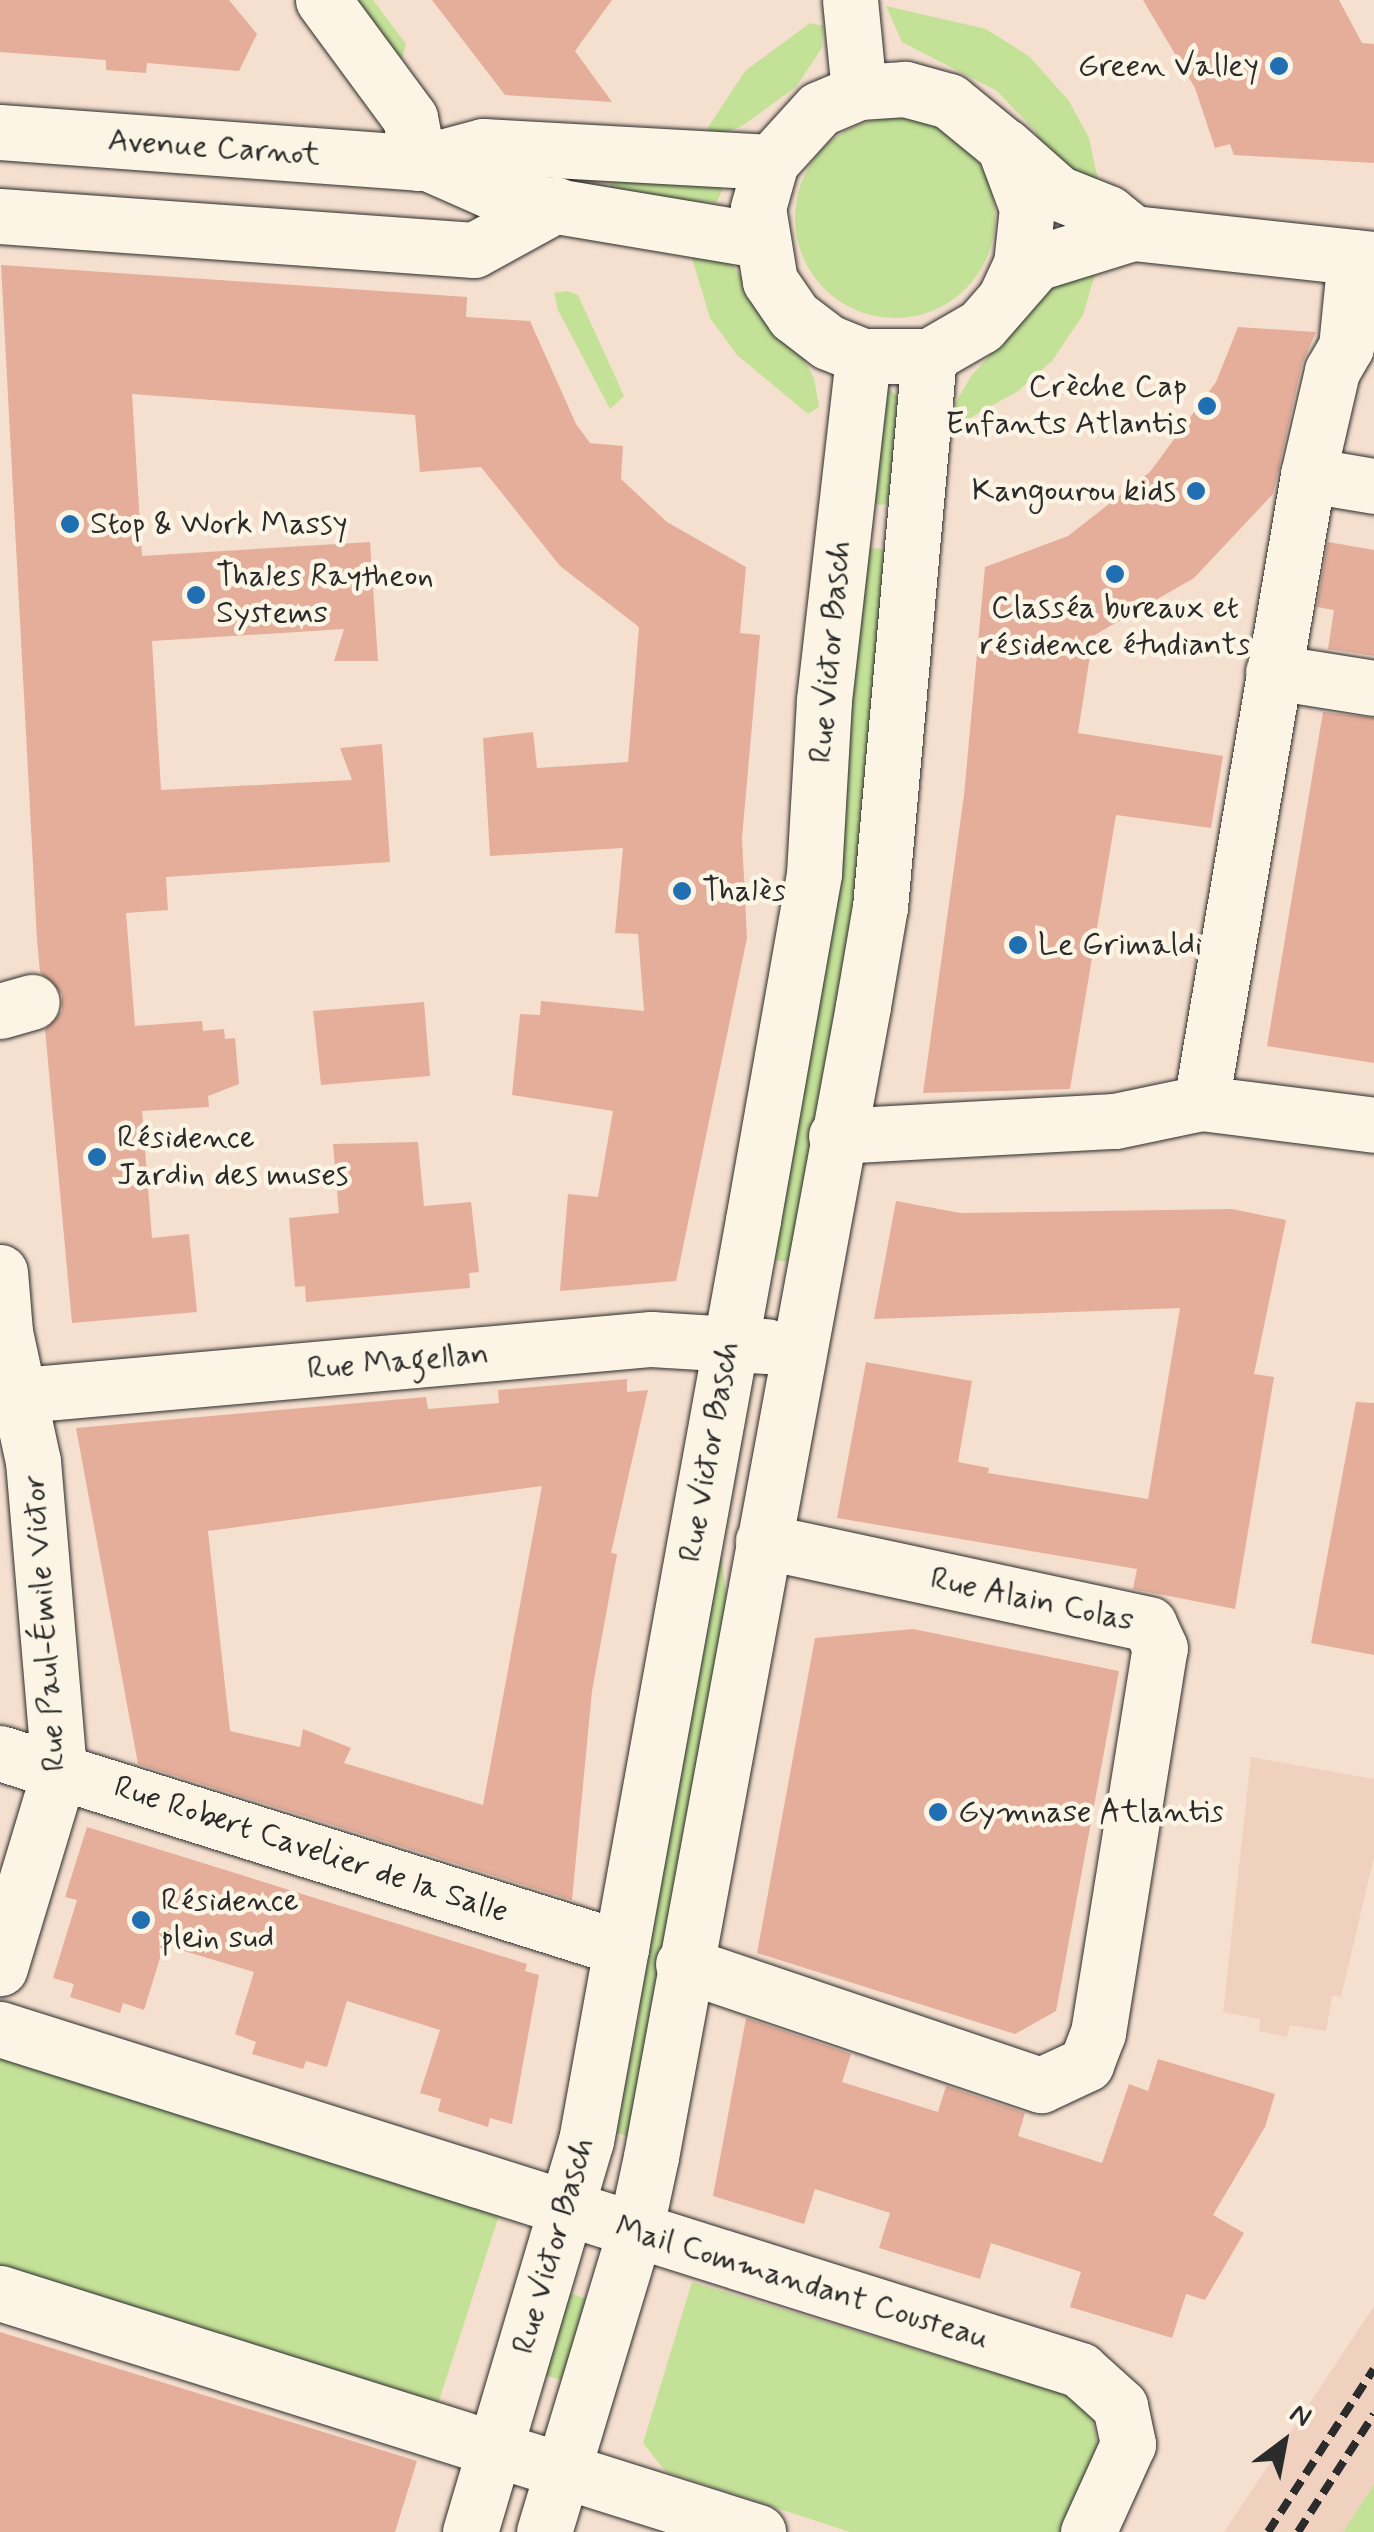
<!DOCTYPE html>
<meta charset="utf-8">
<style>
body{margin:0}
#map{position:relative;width:1374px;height:2532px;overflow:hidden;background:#f5e0cf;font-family:Mynerve,sans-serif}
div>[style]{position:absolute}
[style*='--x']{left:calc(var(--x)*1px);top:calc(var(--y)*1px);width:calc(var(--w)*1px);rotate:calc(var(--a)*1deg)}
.built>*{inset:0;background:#f0d1bf}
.green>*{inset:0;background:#c4e198}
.round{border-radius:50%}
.building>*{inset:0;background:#e5ae9b}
.roads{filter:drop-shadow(0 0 2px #2b2b2b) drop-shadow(0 0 2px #2b2b2b)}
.minor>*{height:55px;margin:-27.5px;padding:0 27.5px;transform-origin:27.5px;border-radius:27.5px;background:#fcf5e5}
.rail>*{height:8px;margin-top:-4px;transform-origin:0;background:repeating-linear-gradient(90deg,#2b2b2b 0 15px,transparent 0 23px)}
.dots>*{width:28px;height:28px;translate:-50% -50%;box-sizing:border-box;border:5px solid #fcf5e5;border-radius:50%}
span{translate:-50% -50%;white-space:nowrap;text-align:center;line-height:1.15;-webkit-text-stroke:9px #fcf5e5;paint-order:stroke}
.poi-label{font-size:32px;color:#2b2b2b}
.right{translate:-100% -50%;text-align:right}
.left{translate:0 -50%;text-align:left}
.street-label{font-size:32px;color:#2b2b2b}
.north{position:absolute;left:1234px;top:2392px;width:100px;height:100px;-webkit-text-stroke:8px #fcf5e5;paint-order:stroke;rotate:32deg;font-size:28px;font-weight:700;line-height:40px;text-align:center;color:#2b2b2b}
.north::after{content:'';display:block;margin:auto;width:35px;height:45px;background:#2b2b2b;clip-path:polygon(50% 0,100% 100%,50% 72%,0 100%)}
</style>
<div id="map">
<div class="built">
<i style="clip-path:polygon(1251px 1757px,1374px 1779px,1374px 1857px,1341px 1997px,1332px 1996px,1326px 2031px,1290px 2025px,1287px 2037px,1259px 2031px,1260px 2019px,1223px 2012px)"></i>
<i style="clip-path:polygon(1374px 2306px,1374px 2484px,1343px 2532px,1224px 2532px)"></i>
</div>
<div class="green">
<i style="clip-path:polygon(356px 0,373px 0,406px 44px,402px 60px)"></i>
<i style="clip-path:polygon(886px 6px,986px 29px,1030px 57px,1069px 101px,1089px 138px,1101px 194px,1051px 161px,1034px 130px,997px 91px,902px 42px)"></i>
<i style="clip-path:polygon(810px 23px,823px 26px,822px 48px,796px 87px,742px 126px,716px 136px,707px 129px,745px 71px)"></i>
<i class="round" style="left:795px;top:118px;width:200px;height:200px"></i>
<i style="clip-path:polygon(612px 170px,721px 179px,722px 191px,716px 203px,610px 195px)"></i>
<i style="clip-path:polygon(688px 245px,732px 265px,796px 345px,814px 378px,819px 407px,808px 414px,737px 355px,710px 318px)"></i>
<i style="clip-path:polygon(1097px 268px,1083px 315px,1052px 361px,1018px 391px,961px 423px,955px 419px,956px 402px,971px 376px,1048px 291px,1062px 278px)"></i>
<i style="clip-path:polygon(567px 291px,578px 295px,624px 396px,610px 409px,558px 310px,554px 293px)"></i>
<i style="clip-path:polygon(889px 389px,901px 400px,893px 505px,866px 504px,873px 394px)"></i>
<i style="clip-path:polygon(864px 548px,890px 549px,860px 868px,790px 1262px,766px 1259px)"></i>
<i style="clip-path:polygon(730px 1438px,742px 1441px,721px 1553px,727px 1602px,630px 2137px,616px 2133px,640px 2010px,635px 1969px)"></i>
<i style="clip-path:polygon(0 2050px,502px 2206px,437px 2407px,0 2269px)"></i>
<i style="clip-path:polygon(692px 2282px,1077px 2398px,1093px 2420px,1100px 2463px,1062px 2532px,850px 2532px,666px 2472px,643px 2443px)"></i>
<i style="clip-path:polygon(562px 2291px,591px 2300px,565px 2381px,537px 2373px)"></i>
<i style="clip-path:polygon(1374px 2484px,1374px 2532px,1343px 2532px)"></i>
</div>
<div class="building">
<i style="clip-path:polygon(0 0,229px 0,257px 34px,239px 71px,147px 63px,146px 73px,106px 70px,106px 60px,0 52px)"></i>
<i style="clip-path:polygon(432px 0,612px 0,575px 51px,612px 102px,505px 95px)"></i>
<i style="clip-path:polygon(1143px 0,1339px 0,1362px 43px,1374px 44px,1374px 163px,1234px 155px,1230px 144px,1215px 148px,1195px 88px)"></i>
<i style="clip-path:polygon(1px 265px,467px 297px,466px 317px,530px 321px,576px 424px,590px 443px,623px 446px,621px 479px,667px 522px,746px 567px,740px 633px,760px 635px,742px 838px,747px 938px,676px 1281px,560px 1291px,568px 1194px,598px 1197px,613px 1111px,512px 1095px,520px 1014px,540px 1015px,541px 1001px,644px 1011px,638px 934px,615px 933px,623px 848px,490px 856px,483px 738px,533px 732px,537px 768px,628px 762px,639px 627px,560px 566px,481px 467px,420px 472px,415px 415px,132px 394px,142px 556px,370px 542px,378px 661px,334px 661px,344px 629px,152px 641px,161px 790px,352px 780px,340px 748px,382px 744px,390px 862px,166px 877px,168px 910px,126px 913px,135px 1026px,202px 1021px,203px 1031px,224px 1029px,225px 1039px,235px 1038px,239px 1084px,208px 1096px,209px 1107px,142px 1111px,152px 1238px,189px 1234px,197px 1312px,72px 1323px,45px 1029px,62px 1011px,62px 994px,40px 972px,37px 940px)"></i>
<i style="clip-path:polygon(1238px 327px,1316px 332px,1302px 364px,1273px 494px,1194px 578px,1093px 636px,1078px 733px,1223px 756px,1211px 828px,1116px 815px,1070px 1089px,923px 1093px,964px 795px,985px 567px,1068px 536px,1150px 472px,1216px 382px)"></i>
<i style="clip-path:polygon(1328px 542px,1374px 550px,1374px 656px,1328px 649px,1334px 610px,1317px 607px)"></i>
<i style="clip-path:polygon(1323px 712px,1374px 718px,1374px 1063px,1267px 1046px)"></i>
<i style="clip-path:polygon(424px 1002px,430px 1076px,321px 1085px,313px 1011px)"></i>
<i style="clip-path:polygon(418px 1142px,424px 1206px,471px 1202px,479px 1272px,469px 1273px,470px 1288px,306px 1302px,305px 1286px,295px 1287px,289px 1218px,339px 1213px,333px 1144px)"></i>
<i style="clip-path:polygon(896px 1201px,960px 1213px,1232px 1209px,1286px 1220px,1254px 1374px,1274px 1377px,1235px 1609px,1133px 1589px,1137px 1569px,837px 1518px,866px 1362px,972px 1381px,958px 1462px,989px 1468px,988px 1473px,1148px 1499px,1180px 1308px,874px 1319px)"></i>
<i style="clip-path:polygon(evenodd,627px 1379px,627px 1392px,648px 1390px,611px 1553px,617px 1554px,592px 1691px,572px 1900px,138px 1764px,76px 1428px,426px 1397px,428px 1409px,499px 1403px,498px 1390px,627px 1379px,542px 1486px,483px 1805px,344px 1763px,351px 1748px,303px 1729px,300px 1747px,230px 1731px,208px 1531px,542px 1486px)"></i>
<i style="clip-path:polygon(1356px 1402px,1374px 1403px,1374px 1655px,1311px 1643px)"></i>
<i style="clip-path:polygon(913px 1629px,1119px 1671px,1056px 2011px,1015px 2034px,757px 1953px,815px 1638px)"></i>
<i style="clip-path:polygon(87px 1827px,527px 1964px,525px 1971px,539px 1975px,512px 2124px,490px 2118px,488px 2127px,438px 2111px,441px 2099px,420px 2093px,440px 2030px,347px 2001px,327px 2067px,306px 2061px,303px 2069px,252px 2054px,256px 2042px,235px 2034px,254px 1972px,164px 1945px,144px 2010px,123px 2003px,120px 2013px,70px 1997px,74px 1984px,53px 1978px,77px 1900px,65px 1897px)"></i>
<i style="clip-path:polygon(746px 2018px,851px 2054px,842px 2082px,938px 2112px,946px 2086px,1025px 2113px,1018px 2136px,1102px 2163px,1129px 2084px,1148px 2091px,1158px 2059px,1275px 2094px,1265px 2127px,1213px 2215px,1244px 2233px,1205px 2300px,1186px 2294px,1172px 2338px,1070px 2307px,1081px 2272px,991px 2243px,980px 2279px,879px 2248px,890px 2213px,815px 2189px,804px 2224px,713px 2196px)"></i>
<i style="clip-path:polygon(0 2332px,417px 2461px,395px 2532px,0 2532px)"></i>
</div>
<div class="roads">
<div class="minor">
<i style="--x:323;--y:0;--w:147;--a:53.6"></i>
<i style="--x:410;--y:118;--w:46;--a:78.7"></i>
<i style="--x:850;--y:0;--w:92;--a:84.4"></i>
<i style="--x:0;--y:132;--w:420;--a:4.2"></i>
<i style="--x:419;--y:163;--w:66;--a:-14.9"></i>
<i style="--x:483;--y:146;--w:288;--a:3.2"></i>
<i style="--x:1005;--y:146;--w:71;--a:41.6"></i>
<i style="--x:1058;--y:193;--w:54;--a:21.8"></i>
<i style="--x:1108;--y:213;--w:32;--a:39"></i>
<i style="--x:428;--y:163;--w:67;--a:23.9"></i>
<i style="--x:489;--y:190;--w:51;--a:14.9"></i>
<i style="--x:538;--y:203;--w:223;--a:9.5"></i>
<i style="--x:0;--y:216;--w:475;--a:4.1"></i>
<i style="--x:474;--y:250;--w:94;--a:-28.8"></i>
<i style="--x:1005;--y:298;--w:38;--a:-65"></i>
<i style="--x:1021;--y:264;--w:56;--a:-83.9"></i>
<i style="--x:1027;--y:208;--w:66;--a:-110.4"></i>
<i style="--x:1004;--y:146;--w:71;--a:-140.7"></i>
<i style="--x:949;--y:101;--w:46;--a:-164.7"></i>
<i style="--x:905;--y:89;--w:46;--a:176.3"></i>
<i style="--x:859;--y:92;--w:43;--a:157"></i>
<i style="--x:819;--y:109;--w:72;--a:132.2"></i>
<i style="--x:771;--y:162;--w:48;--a:105.8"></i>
<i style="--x:758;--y:208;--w:74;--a:80.7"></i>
<i style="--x:770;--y:281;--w:42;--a:55.6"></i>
<i style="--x:794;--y:316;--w:43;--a:37.4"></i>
<i style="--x:828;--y:342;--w:38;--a:22"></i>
<i style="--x:863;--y:356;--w:66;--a:0"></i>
<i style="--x:929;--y:356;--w:60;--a:-30"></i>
<i style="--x:981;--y:326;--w:84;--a:-48.9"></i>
<i style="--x:1036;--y:263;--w:102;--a:-17.2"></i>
<i style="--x:1133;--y:233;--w:242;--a:6.2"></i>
<i style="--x:1308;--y:475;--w:107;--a:-77"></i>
<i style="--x:1332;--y:371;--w:28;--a:-60"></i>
<i style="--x:1346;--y:347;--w:90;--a:-84.3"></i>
<i style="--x:1374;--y:486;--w:67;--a:-170.5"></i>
<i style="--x:1308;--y:475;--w:637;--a:99.67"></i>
<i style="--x:1201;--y:1103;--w:174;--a:7.2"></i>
<i style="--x:1273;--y:672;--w:102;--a:9"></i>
<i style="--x:0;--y:1011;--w:33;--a:-16"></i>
<i style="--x:836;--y:1136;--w:279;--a:-3.1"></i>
<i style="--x:1115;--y:1121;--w:88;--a:-11.8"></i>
<i style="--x:0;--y:1272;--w:60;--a:85.2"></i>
<i style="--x:5;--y:1332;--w:132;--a:77.8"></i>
<i style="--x:33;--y:1461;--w:312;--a:85.2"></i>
<i style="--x:59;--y:1772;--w:205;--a:106.8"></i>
<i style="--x:0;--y:1397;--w:654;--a:-5.09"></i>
<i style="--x:651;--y:1339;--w:116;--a:3.5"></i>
<i style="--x:0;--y:1753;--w:651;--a:17.43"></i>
<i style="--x:683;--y:1964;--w:378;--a:18.7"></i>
<i style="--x:1041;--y:2085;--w:50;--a:-25"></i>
<i style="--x:1086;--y:2064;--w:33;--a:-69"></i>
<i style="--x:1098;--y:2033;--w:390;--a:-80.9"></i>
<i style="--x:1160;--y:1648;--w:26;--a:-115"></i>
<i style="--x:1149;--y:1624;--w:395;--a:-167.9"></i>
<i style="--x:0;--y:2029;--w:1133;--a:17.52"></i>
<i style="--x:1080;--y:2370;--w:54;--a:42"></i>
<i style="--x:1120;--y:2406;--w:39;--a:78"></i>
<i style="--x:1128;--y:2444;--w:97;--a:114.4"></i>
<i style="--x:0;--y:2293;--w:795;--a:17.5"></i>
<i style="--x:470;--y:2532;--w:408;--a:-73.5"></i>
<i style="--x:586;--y:2141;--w:936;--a:-79.72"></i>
<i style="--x:753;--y:1220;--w:351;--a:-80"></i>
<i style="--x:814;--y:874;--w:174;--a:-86.7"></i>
<i style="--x:824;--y:700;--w:346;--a:-83.5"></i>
<i style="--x:544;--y:2532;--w:314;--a:-73.2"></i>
<i style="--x:635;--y:2231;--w:76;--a:-77.8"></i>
<i style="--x:651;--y:2157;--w:1170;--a:-79.56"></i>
<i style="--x:863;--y:1006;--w:100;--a:-80.3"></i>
<i style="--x:880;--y:907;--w:553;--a:-84.92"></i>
</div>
</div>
<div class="rail">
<i style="--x:1268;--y:2532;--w:194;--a:-57"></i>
<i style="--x:1298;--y:2532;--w:140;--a:-57.2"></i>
</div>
<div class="dots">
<i style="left:1279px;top:66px;background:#1f6fb2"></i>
<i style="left:1207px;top:406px;background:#1f6fb2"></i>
<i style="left:1196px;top:491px;background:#1f6fb2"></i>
<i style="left:70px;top:524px;background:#1f6fb2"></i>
<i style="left:1115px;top:574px;background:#1f6fb2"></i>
<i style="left:196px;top:595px;background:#1f6fb2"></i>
<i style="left:682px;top:891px;background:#1f6fb2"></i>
<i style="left:1018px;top:945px;background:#1f6fb2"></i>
<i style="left:97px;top:1157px;background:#1f6fb2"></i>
<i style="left:938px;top:1812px;background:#1f6fb2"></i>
<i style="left:141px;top:1920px;background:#1f6fb2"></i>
</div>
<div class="poi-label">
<span class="right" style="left:1259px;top:66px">Green Valley</span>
<span class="right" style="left:1187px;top:406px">Crèche Cap<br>Enfants Atlantis</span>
<span class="right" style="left:1176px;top:491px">Kangourou kids</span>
<span class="left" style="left:90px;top:524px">Stop &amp; Work Massy</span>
<span class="left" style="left:216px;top:595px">Thales Raytheon<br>Systems</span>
<span style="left:1115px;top:627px">Classéa bureaux et<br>résidence étudiants</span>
<span class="left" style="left:702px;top:891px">Thalès</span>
<span class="left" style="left:1038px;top:945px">Le Grimaldi</span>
<span class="left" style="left:117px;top:1157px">Résidence<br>Jardin des muses</span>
<span class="left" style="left:958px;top:1812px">Gymnase Atlantis</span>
<span class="left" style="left:161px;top:1920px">Résidence<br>plein sud</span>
</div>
<div class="street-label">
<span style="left:214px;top:148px;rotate:4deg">Avenue Carnot</span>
<span style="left:831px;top:652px;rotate:-85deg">Rue Victor Basch</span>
<span style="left:398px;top:1362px;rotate:-5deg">Rue Magellan</span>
<span style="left:710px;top:1452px;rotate:-80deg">Rue Victor Basch</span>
<span style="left:1032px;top:1600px;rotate:12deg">Rue Alain Colas</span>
<span style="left:45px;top:1623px;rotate:-94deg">Rue Paul-Émile Victor</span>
<span style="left:311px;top:1850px;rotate:18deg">Rue Robert Cavelier de la Salle</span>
<span style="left:554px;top:2246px;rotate:-74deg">Rue Victor Basch</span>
<span style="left:802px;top:2283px;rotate:17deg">Mail Commandant Cousteau</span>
</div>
<div class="north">N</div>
</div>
